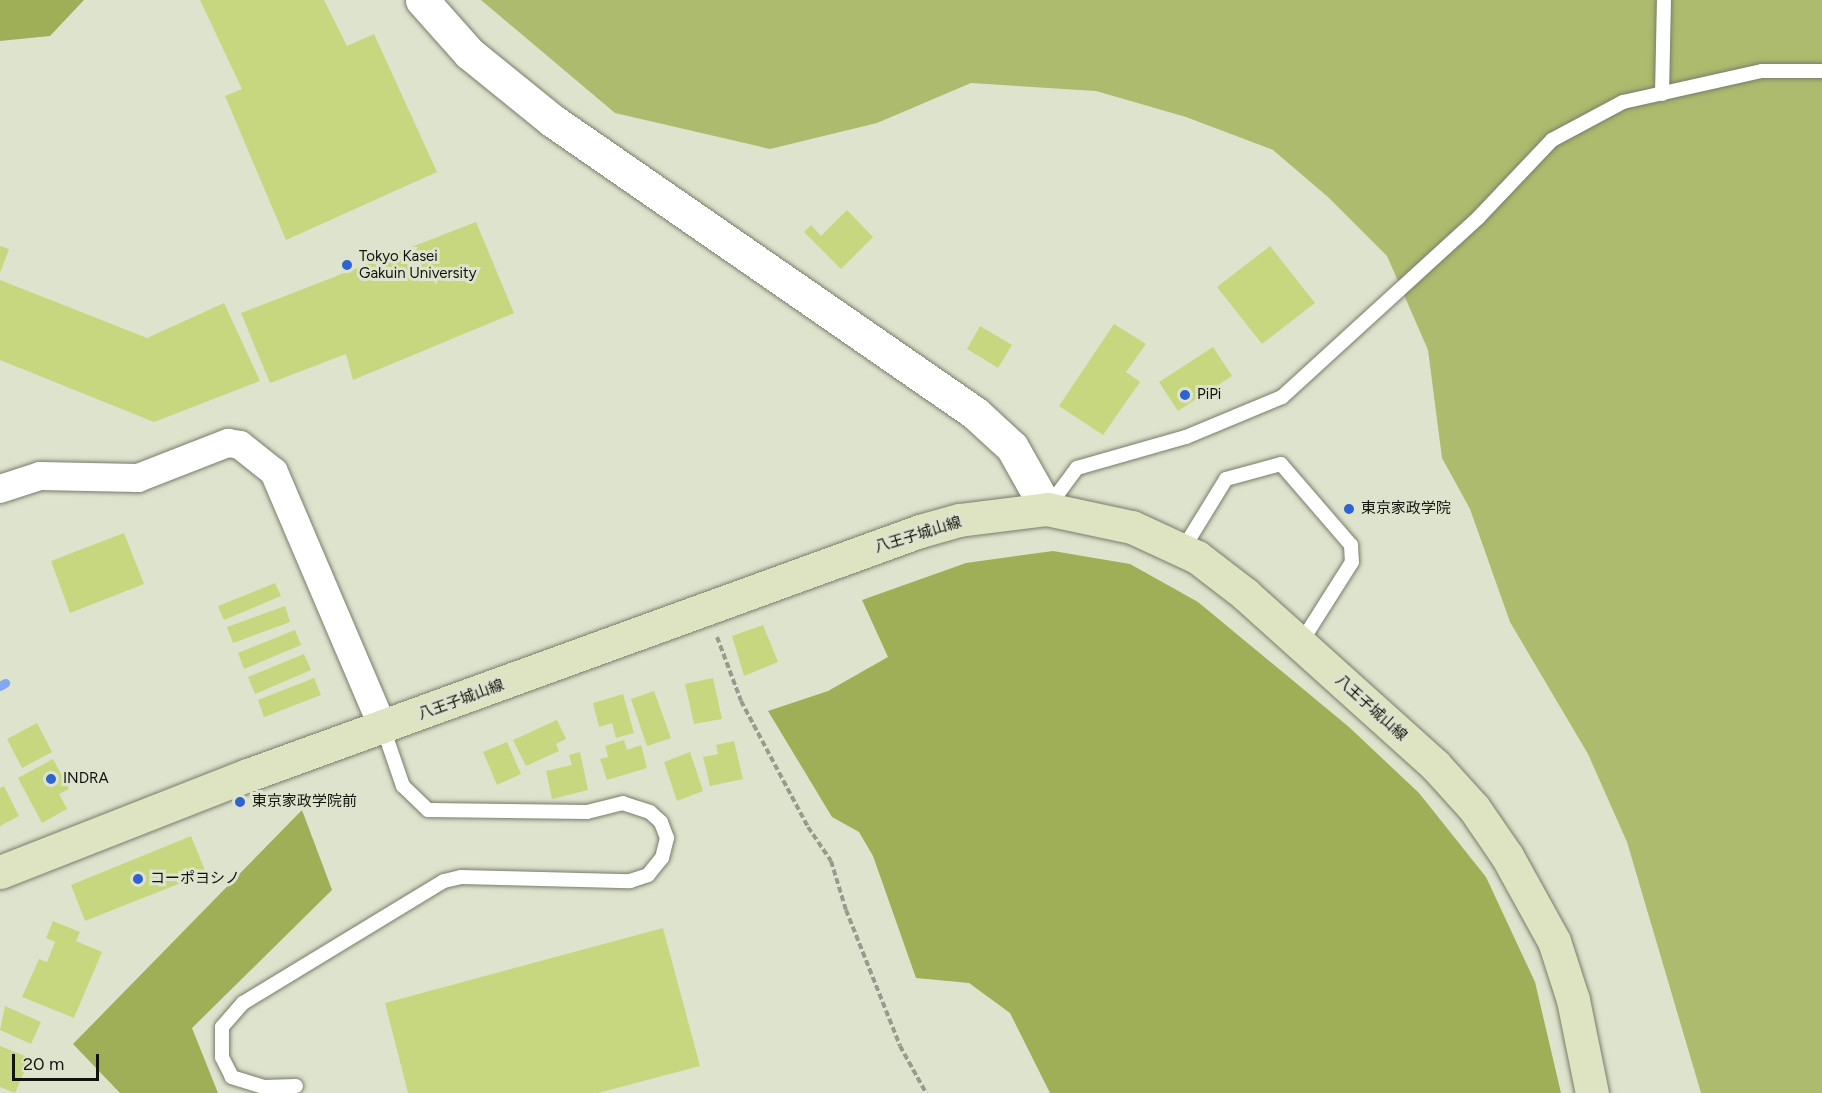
<!DOCTYPE html>
<meta charset="utf-8">
<style>
body{margin:0}
#map{position:relative;width:1822px;height:1093px;overflow:hidden;background:#dee3ce;font-family:Figtree,"Noto Sans JP",sans-serif}
div>[style]{position:absolute}
[style*='--x']{left:calc(var(--x)*1px);top:calc(var(--y)*1px);width:calc(var(--w)*1px);rotate:calc(var(--a)*1deg)}
.green>*{inset:0;background:#acbb6e}
.forest>*{inset:0;background:#9faf58}
.stream>*{height:9px;margin:-4.5px;padding:0 4.5px;transform-origin:4.5px;border-radius:4.5px;background:#83a8f1}
.building>*{inset:0;background:#c6d77f}
.path>*{height:4px;margin-top:-2px;transform-origin:0;background:repeating-linear-gradient(90deg,#979b8b 0 6px,transparent 0 9px)}
.roads{filter:drop-shadow(0 0 2px #787d6a) drop-shadow(0 0 2px #787d6a)}
.service>*{height:14px;margin:-7px;padding:0 7px;transform-origin:7px;border-radius:7px;background:#fff}
.minor>*{height:28px;margin:-14px;padding:0 14px;transform-origin:14px;border-radius:14px;background:#fff}
.tertiary>*{height:33px;margin:-16.5px;padding:0 16.5px;transform-origin:16.5px;border-radius:16.5px;background:#fff}
.secondary>*{height:33px;margin:-16.5px;padding:0 16.5px;transform-origin:16.5px;border-radius:16.5px;background:#dee3c1}
.dots>*{width:16px;height:16px;translate:-50% -50%;box-sizing:border-box;border:3px solid #dee3ce;border-radius:50%}
span{translate:-50% -50%;white-space:nowrap;text-align:center;line-height:1.15;-webkit-text-stroke:6px #dee3ce;paint-order:stroke}
.poi-label{font-size:15px;color:#11130c}
.left{translate:0 -50%;text-align:left}
.street-label{font-size:15px;color:#11130c}
.scale{position:absolute;left:12px;top:1054px;width:87px;height:27px;box-sizing:border-box;border:3px solid #11130c;border-top:0;padding-left:8px;font-size:18px;line-height:21px;white-space:nowrap;color:#11130c;-webkit-text-stroke:4px #dee3ce;paint-order:stroke}
</style>
<div id="map">
<div class="green">
<i style="clip-path:polygon(481px 0,1822px 0,1822px 1093px,1701px 1093px,1627px 842px,1588px 754px,1510px 622px,1470px 509px,1442px 458px,1428px 350px,1387px 256px,1328px 197px,1273px 150px,1186px 117px,1096px 91px,971px 83px,877px 123px,770px 149px,615px 113px)"></i>
</div>
<div class="forest">
<i style="clip-path:polygon(0 0,84px 0,50px 36px,0 41px)"></i>
<i style="clip-path:polygon(1053px 551px,1130px 564px,1198px 602px,1349px 727px,1419px 793px,1486px 877px,1535px 982px,1561px 1093px,1050px 1093px,1010px 1013px,969px 983px,916px 978px,873px 856px,859px 832px,832px 817px,768px 711px,828px 691px,888px 657px,862px 600px,966px 563px)"></i>
<i style="clip-path:polygon(302px 810px,332px 890px,192px 1028px,218px 1093px,120px 1093px,73px 1044px)"></i>
</div>
<div class="stream">
<i style="--x:0;--y:686;--w:6;--a:-31"></i>
</div>
<div class="building">
<i style="clip-path:polygon(200px 0,324px 0,347px 46px,374px 34px,437px 172px,286px 240px,225px 96px,242px 89px)"></i>
<i style="clip-path:polygon(847px 210px,873px 237px,841px 269px,804px 232px,811px 225px,821px 236px)"></i>
<i style="clip-path:polygon(476px 222px,514px 313px,353px 380px,346px 354px,270px 383px,241px 313px)"></i>
<i style="clip-path:polygon(0 246px,9px 249px,0 273px)"></i>
<i style="clip-path:polygon(1270px 246px,1315px 303px,1262px 344px,1217px 287px)"></i>
<i style="clip-path:polygon(0 280px,147px 338px,224px 303px,260px 381px,154px 422px,0 360px)"></i>
<i style="clip-path:polygon(1114px 324px,1146px 344px,1126px 372px,1140px 382px,1103px 435px,1059px 406px)"></i>
<i style="clip-path:polygon(980px 326px,1012px 345px,998px 368px,967px 349px)"></i>
<i style="clip-path:polygon(1213px 347px,1232px 376px,1178px 411px,1159px 382px)"></i>
<i style="clip-path:polygon(124px 533px,144px 584px,70px 613px,51px 561px)"></i>
<i style="clip-path:polygon(275px 583px,281px 596px,224px 620px,218px 606px)"></i>
<i style="clip-path:polygon(285px 606px,290px 622px,233px 643px,227px 627px)"></i>
<i style="clip-path:polygon(763px 625px,778px 662px,744px 676px,732px 636px)"></i>
<i style="clip-path:polygon(295px 630px,301px 645px,244px 669px,238px 653px)"></i>
<i style="clip-path:polygon(304px 654px,311px 670px,255px 694px,248px 677px)"></i>
<i style="clip-path:polygon(314px 678px,321px 695px,264px 717px,258px 700px)"></i>
<i style="clip-path:polygon(713px 678px,722px 719px,694px 724px,685px 684px)"></i>
<i style="clip-path:polygon(654px 691px,671px 738px,647px 746px,631px 699px)"></i>
<i style="clip-path:polygon(623px 694px,634px 733px,616px 738px,612px 723px,599px 727px,593px 703px)"></i>
<i style="clip-path:polygon(557px 720px,566px 739px,556px 744px,559px 751px,526px 766px,513px 740px)"></i>
<i style="clip-path:polygon(37px 723px,52px 752px,22px 768px,7px 739px)"></i>
<i style="clip-path:polygon(624px 740px,627px 750px,641px 745px,647px 768px,607px 780px,600px 759px,608px 757px,605px 746px)"></i>
<i style="clip-path:polygon(734px 741px,743px 779px,710px 786px,703px 757px,718px 754px,716px 745px)"></i>
<i style="clip-path:polygon(507px 742px,521px 774px,497px 785px,483px 752px)"></i>
<i style="clip-path:polygon(580px 752px,588px 790px,552px 799px,546px 771px,572px 765px,569px 755px)"></i>
<i style="clip-path:polygon(690px 752px,703px 791px,677px 801px,664px 762px)"></i>
<i style="clip-path:polygon(53px 759px,69px 789px,59px 794px,67px 809px,42px 823px,18px 778px)"></i>
<i style="clip-path:polygon(4px 786px,19px 816px,0 826px,0 788px)"></i>
<i style="clip-path:polygon(191px 836px,206px 873px,85px 921px,71px 885px)"></i>
<i style="clip-path:polygon(53px 921px,80px 932px,76px 941px,102px 952px,74px 1018px,22px 997px,39px 959px,47px 962px,55px 942px,46px 938px)"></i>
<i style="clip-path:polygon(663px 928px,700px 1066px,598px 1093px,408px 1093px,385px 1003px)"></i>
<i style="clip-path:polygon(5px 1006px,41px 1022px,31px 1044px,0 1030px)"></i>
<i style="clip-path:polygon(0 1046px,30px 1058px,15px 1093px,0 1087px)"></i>
</div>
<div class="path">
<i style="--x:717;--y:637;--w:68;--a:69.4"></i>
<i style="--x:741;--y:701;--w:143;--a:62"></i>
<i style="--x:808;--y:827;--w:41;--a:55.9"></i>
<i style="--x:831;--y:861;--w:51;--a:73"></i>
<i style="--x:846;--y:910;--w:146;--a:68.3"></i>
<i style="--x:900;--y:1046;--w:54;--a:61"></i>
</div>
<div class="roads">
<div class="service">
<i style="--x:1662;--y:94;--w:94;--a:-88.8"></i>
<i style="--x:1048;--y:507;--w:49;--a:-53.4"></i>
<i style="--x:1077;--y:468;--w:113;--a:-15.9"></i>
<i style="--x:1186;--y:437;--w:104;--a:-22.6"></i>
<i style="--x:1282;--y:397;--w:265;--a:-42.4"></i>
<i style="--x:1478;--y:218;--w:108;--a:-46.5"></i>
<i style="--x:1552;--y:140;--w:81;--a:-28.2"></i>
<i style="--x:1623;--y:102;--w:142;--a:-12.6"></i>
<i style="--x:1762;--y:71;--w:60;--a:0"></i>
<i style="--x:1183;--y:549;--w:82;--a:-58.4"></i>
<i style="--x:1226;--y:479;--w:57;--a:-15.3"></i>
<i style="--x:1281;--y:464;--w:107;--a:49.2"></i>
<i style="--x:1351;--y:545;--w:17;--a:87"></i>
<i style="--x:1352;--y:562;--w:97;--a:122.4"></i>
<i style="--x:296;--y:1086;--w:32;--a:178"></i>
<i style="--x:264;--y:1087;--w:34;--a:-163"></i>
<i style="--x:232;--y:1077;--w:22;--a:-117"></i>
<i style="--x:222;--y:1057;--w:30;--a:-90"></i>
<i style="--x:222;--y:1027;--w:32;--a:-49"></i>
<i style="--x:243;--y:1003;--w:235;--a:-31.3"></i>
<i style="--x:444;--y:881;--w:17;--a:-13"></i>
<i style="--x:461;--y:877;--w:169;--a:1.4"></i>
<i style="--x:630;--y:881;--w:19;--a:-18"></i>
<i style="--x:648;--y:875;--w:22;--a:-51"></i>
<i style="--x:662;--y:858;--w:21;--a:-76"></i>
<i style="--x:667;--y:838;--w:17;--a:-111"></i>
<i style="--x:661;--y:822;--w:15;--a:-138"></i>
<i style="--x:650;--y:812;--w:28;--a:-162"></i>
<i style="--x:623;--y:803;--w:37;--a:166"></i>
<i style="--x:587;--y:812;--w:159;--a:-179.3"></i>
<i style="--x:428;--y:810;--w:35;--a:-136"></i>
<i style="--x:403;--y:786;--w:61;--a:-109"></i>
</div>
<div class="minor">
<i style="--x:0;--y:489;--w:42;--a:-18"></i>
<i style="--x:40;--y:476;--w:98;--a:1.2"></i>
<i style="--x:138;--y:478;--w:97;--a:-21.3"></i>
<i style="--x:228;--y:443;--w:12;--a:9"></i>
<i style="--x:240;--y:445;--w:43;--a:38.5"></i>
<i style="--x:274;--y:472;--w:278;--a:66.9"></i>
</div>
<div class="tertiary">
<i style="--x:422;--y:0;--w:71;--a:48.4"></i>
<i style="--x:469;--y:53;--w:108;--a:39"></i>
<i style="--x:553;--y:121;--w:513;--a:34.68"></i>
<i style="--x:975;--y:413;--w:50;--a:42.6"></i>
<i style="--x:1012;--y:447;--w:71;--a:60.6"></i>
</div>
<div class="secondary">
<i style="--x:0;--y:872;--w:266;--a:-21.4"></i>
<i style="--x:248;--y:775;--w:715;--a:-19.96"></i>
<i style="--x:920;--y:531;--w:41;--a:-15.8"></i>
<i style="--x:959;--y:520;--w:89;--a:-7.1"></i>
<i style="--x:1047;--y:509;--w:87;--a:12"></i>
<i style="--x:1132;--y:527;--w:72;--a:24.8"></i>
<i style="--x:1197;--y:557;--w:61;--a:37.6"></i>
<i style="--x:1245;--y:594;--w:256;--a:42"></i>
<i style="--x:1435;--y:765;--w:58;--a:47.8"></i>
<i style="--x:1474;--y:808;--w:58;--a:55.5"></i>
<i style="--x:1507;--y:856;--w:97;--a:61.1"></i>
<i style="--x:1554;--y:941;--w:62;--a:72.1"></i>
<i style="--x:1573;--y:1000;--w:95;--a:78.5"></i>
</div>
</div>
<div class="dots">
<i style="left:347px;top:265px;background:#3062d1"></i>
<i style="left:1185px;top:395px;background:#3062d1"></i>
<i style="left:1349px;top:509px;background:#3062d1"></i>
<i style="left:51px;top:779px;background:#3062d1"></i>
<i style="left:240px;top:802px;background:#3062d1"></i>
<i style="left:138px;top:879px;background:#3062d1"></i>
</div>
<div class="poi-label">
<span class="left" style="left:359px;top:265px">Tokyo Kasei<br>Gakuin University</span>
<span class="left" style="left:1197px;top:395px">PiPi</span>
<span class="left" style="left:1361px;top:509px">東京家政学院</span>
<span class="left" style="left:63px;top:779px">INDRA</span>
<span class="left" style="left:252px;top:802px">東京家政学院前</span>
<span class="left" style="left:150px;top:879px">コーポヨシノ</span>
</div>
<div class="street-label">
<span style="left:918px;top:535px;rotate:-17deg">八王子城山線</span>
<span style="left:461px;top:700px;rotate:-20deg">八王子城山線</span>
<span style="left:1371px;top:708px;rotate:42deg">八王子城山線</span>
</div>
<div class="scale">20 m</div>
</div>
